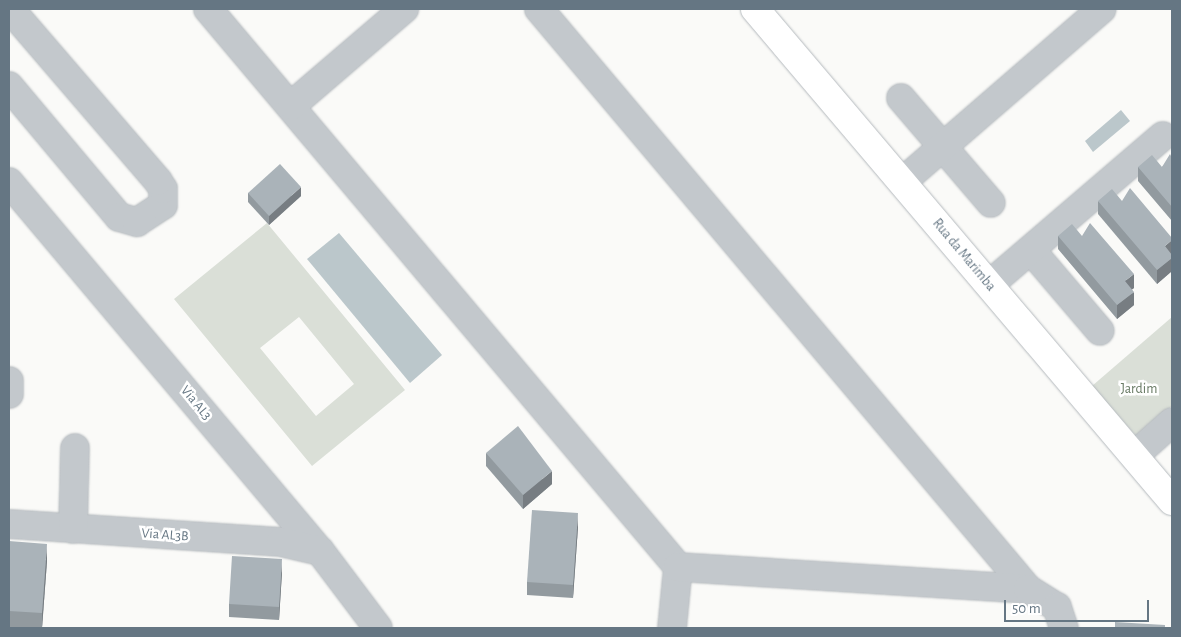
<!DOCTYPE html>
<style>
body{margin:0}
#map{position:relative;width:1181px;height:637px;overflow:hidden;background:#fafaf8;font-family:"Alegreya Sans",sans-serif}
div>[style]{position:absolute}
[style*='--x']{left:calc(var(--x)*1px);top:calc(var(--y)*1px);width:calc(var(--w)*1px);rotate:calc(var(--a)*1deg)}
.green>*{inset:0;background:#dadfd7}
.water>*{inset:0;background:#bbc7cb}
.roads{filter:drop-shadow(0 0 1px #b5babe) drop-shadow(0 0 1px #b5babe)}
.minor>*{height:28px;margin:-14px;padding:0 14px;transform-origin:14px;border-radius:14px;background:#c3c8cc}
.major>*{height:28px;margin:-14px;padding:0 14px;transform-origin:14px;border-radius:14px;background:#fff}
.wall>*{inset:0;background:#929a9f}
.shaded-wall>*{inset:0;background:#777d82}
.building>*{inset:0;background:#aab3b9}
span{translate:-50% -50%;white-space:nowrap;text-align:center;line-height:1.15;-webkit-text-stroke:5px #fff;paint-order:stroke}
.street-label{font-size:14px;color:#657683}
.park-label{font-size:14px;color:#687a64}
.frame{position:absolute;inset:0;border:10px solid #657683;pointer-events:none}
.scale{position:absolute;left:1004px;top:600px;width:145px;height:22px;box-sizing:border-box;border:2px solid #657683;border-top:0;padding-left:6px;font-size:15px;line-height:18px;white-space:nowrap;color:#657683;-webkit-text-stroke:4px #fff;paint-order:stroke}
</style>
<div id="map">
<div class="green">
<i style="clip-path:polygon(evenodd,267px 223px,405px 390px,312px 466px,174px 299px,267px 223px,299px 317px,354px 384px,316px 416px,260px 348px,299px 317px)"></i>
<i style="clip-path:polygon(1172px 317px,1172px 406px,1137px 437px,1092px 386px)"></i>
</div>
<div class="water">
<i style="clip-path:polygon(1121px 110px,1130px 121px,1093px 152px,1085px 141px)"></i>
<i style="clip-path:polygon(339px 233px,442px 355px,410px 383px,307px 259px)"></i>
</div>
<div class="roads">
<div class="minor">
<i style="--x:208;--y:9;--w:730;--a:49.89"></i>
<i style="--x:678;--y:567;--w:61;--a:95.6"></i>
<i style="--x:539;--y:9;--w:759;--a:49.87"></i>
<i style="--x:9;--y:86;--w:171;--a:50"></i>
<i style="--x:119;--y:217;--w:19;--a:16"></i>
<i style="--x:137;--y:222;--w:31;--a:-33"></i>
<i style="--x:163;--y:205;--w:16;--a:-90"></i>
<i style="--x:163;--y:189;--w:9;--a:-122"></i>
<i style="--x:158;--y:181;--w:227;--a:-130.7"></i>
<i style="--x:901;--y:98;--w:138;--a:49.4"></i>
<i style="--x:292;--y:105;--w:148;--a:-40.6"></i>
<i style="--x:9;--y:182;--w:483;--a:49.9"></i>
<i style="--x:320;--y:551;--w:96;--a:53"></i>
<i style="--x:902;--y:182;--w:264;--a:-40.9"></i>
<i style="--x:1031;--y:250;--w:106;--a:49.6"></i>
<i style="--x:989;--y:285;--w:229;--a:-40.6"></i>
<i style="--x:9;--y:381;--w:13;--a:90"></i>
<i style="--x:1134;--y:456;--w:51;--a:-41.8"></i>
<i style="--x:9;--y:524;--w:273;--a:3.8"></i>
<i style="--x:281;--y:542;--w:40;--a:13"></i>
<i style="--x:73;--y:529;--w:81;--a:-88.6"></i>
<i style="--x:678;--y:567;--w:351;--a:3.6"></i>
<i style="--x:1028;--y:589;--w:34;--a:32"></i>
<i style="--x:1057;--y:607;--w:22;--a:72"></i>
</div>
<div class="major">
<i style="--x:755;--y:9;--w:645;--a:49.72"></i>
</div>
</div>
<div class="wall">
<i style="clip-path:polygon(1172px 158px,1172px 221px,1138px 181px,1138px 167px,1162px 167px)"></i>
<i style="clip-path:polygon(248px 193px,301px 196px,269px 225px,248px 202px)"></i>
<i style="clip-path:polygon(1098px 201px,1172px 254px,1172px 271px,1157px 284px,1098px 214px)"></i>
<i style="clip-path:polygon(1058px 236px,1082px 236px,1134px 288px,1132px 289px,1134px 305px,1117px 319px,1058px 249px)"></i>
<i style="clip-path:polygon(486px 453px,552px 484px,523px 509px,486px 466px)"></i>
<i style="clip-path:polygon(578px 527px,573px 598px,527px 595px,527px 582px)"></i>
<i style="clip-path:polygon(9px 541px,47px 561px,42px 628px,9px 628px)"></i>
<i style="clip-path:polygon(282px 572px,279px 620px,229px 617px,229px 604px)"></i>
</div>
<div class="shaded-wall">
<i style="clip-path:polygon(301px 187px,301px 196px,269px 225px,269px 216px)"></i>
<i style="clip-path:polygon(1172px 240px,1172px 254px,1165px 260px,1165px 246px)"></i>
<i style="clip-path:polygon(1172px 258px,1172px 271px,1157px 284px,1157px 270px)"></i>
<i style="clip-path:polygon(1134px 274px,1134px 288px,1125px 295px,1125px 281px)"></i>
<i style="clip-path:polygon(1134px 292px,1134px 305px,1117px 319px,1117px 305px)"></i>
<i style="clip-path:polygon(552px 471px,552px 484px,523px 509px,523px 495px)"></i>
<i style="clip-path:polygon(578px 513px,578px 527px,573px 598px,573px 585px)"></i>
<i style="clip-path:polygon(47px 544px,47px 561px,42px 628px,42px 613px)"></i>
<i style="clip-path:polygon(282px 559px,282px 572px,279px 620px,279px 607px)"></i>
</div>
<div class="building">
<i style="clip-path:polygon(1170px 154px,1172px 158px,1172px 207px,1138px 167px,1152px 155px,1162px 167px)"></i>
<i style="clip-path:polygon(280px 164px,301px 187px,269px 216px,248px 193px)"></i>
<i style="clip-path:polygon(1130px 188px,1172px 238px,1172px 240px,1165px 246px,1172px 255px,1172px 258px,1157px 270px,1098px 201px,1112px 189px,1122px 201px)"></i>
<i style="clip-path:polygon(1090px 223px,1134px 274px,1125px 281px,1134px 292px,1117px 305px,1058px 236px,1072px 224px,1082px 236px)"></i>
<i style="clip-path:polygon(518px 426px,552px 471px,523px 495px,486px 453px)"></i>
<i style="clip-path:polygon(532px 510px,578px 513px,573px 585px,527px 582px)"></i>
<i style="clip-path:polygon(9px 541px,47px 544px,42px 613px,9px 611px)"></i>
<i style="clip-path:polygon(232px 556px,282px 559px,279px 607px,229px 604px)"></i>
<i style="clip-path:polygon(1115px 622px,1165px 625px,1165px 628px,1115px 628px)"></i>
</div>
<div class="street-label">
<span style="left:964px;top:255px;rotate:50deg">Rua da Marimba</span>
<span style="left:196px;top:403px;rotate:50deg">Via AL3</span>
<span style="left:165px;top:535px;rotate:4deg">Via AL3B</span>
</div>
<div class="park-label">
<span style="left:1139px;top:389px">Jardim</span>
</div>
<div class="frame"></div>
<div class="scale">50 m</div>
</div>
